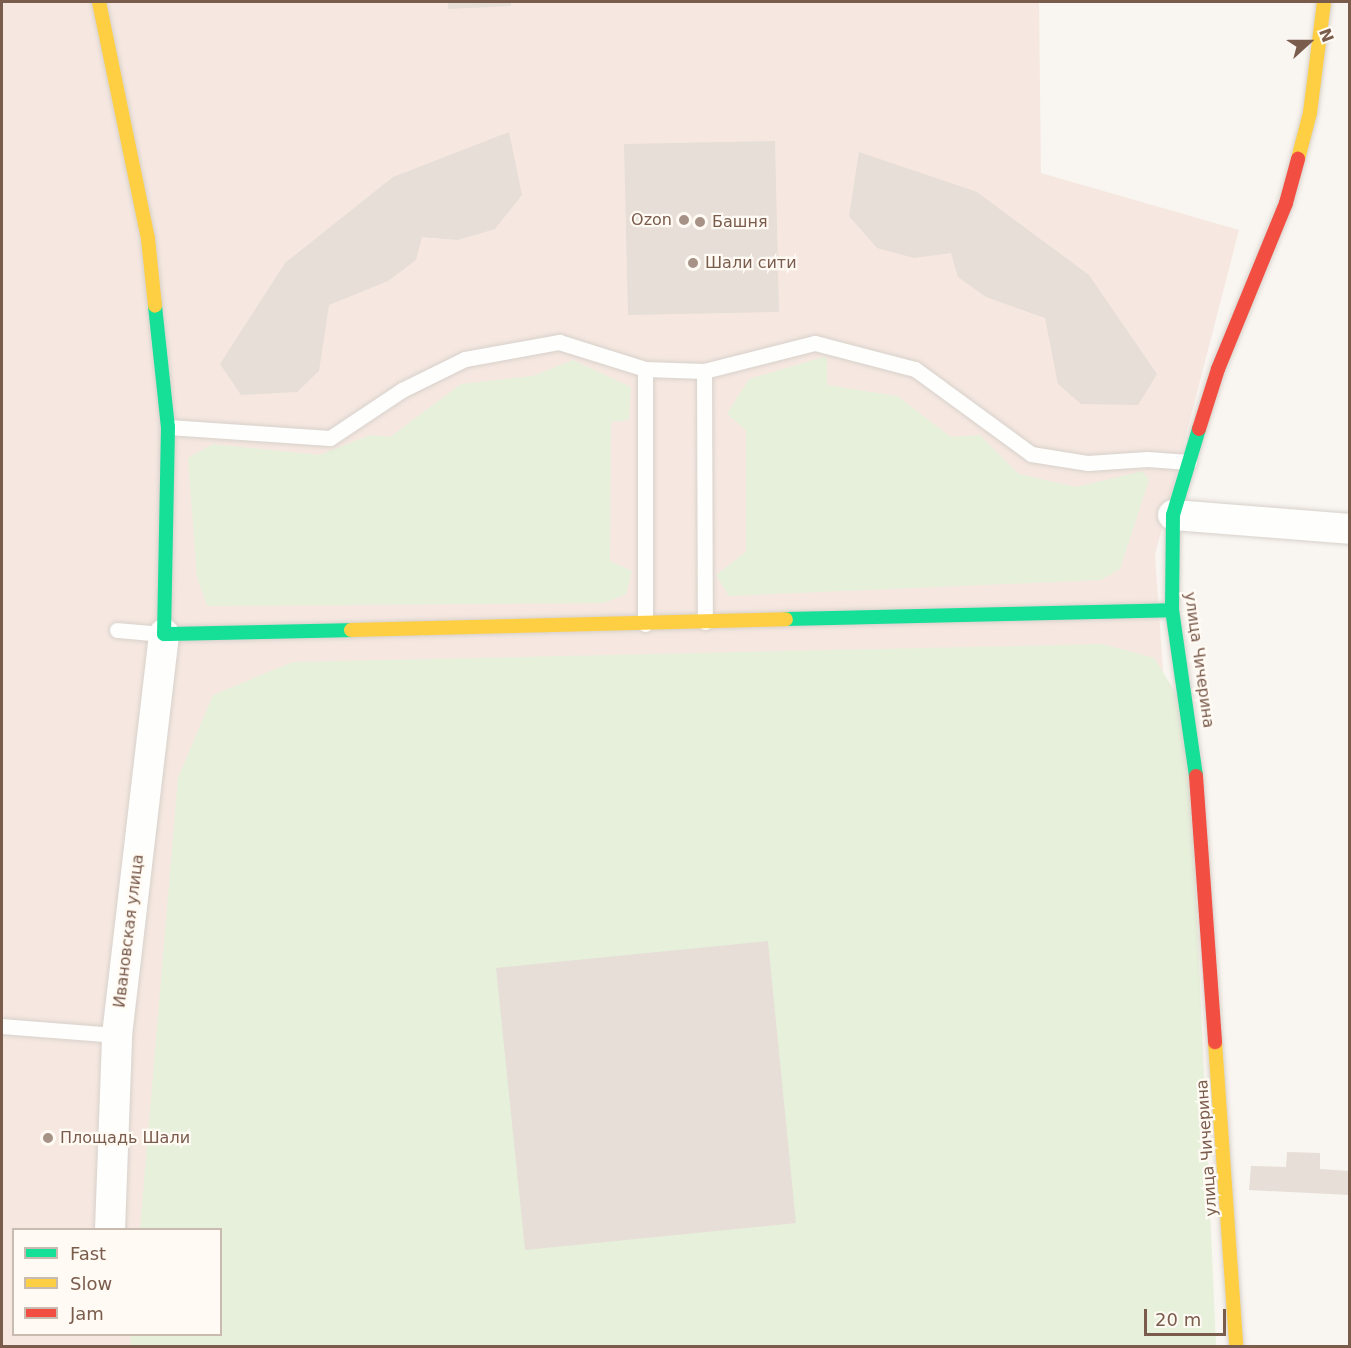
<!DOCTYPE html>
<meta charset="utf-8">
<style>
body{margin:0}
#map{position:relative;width:1351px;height:1348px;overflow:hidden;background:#f9f5f0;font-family:"DejaVu Sans",sans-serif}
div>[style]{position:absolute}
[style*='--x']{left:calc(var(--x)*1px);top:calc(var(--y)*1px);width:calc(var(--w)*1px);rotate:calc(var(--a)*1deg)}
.commercial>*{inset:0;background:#f6e8e1}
.green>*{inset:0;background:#e7f0db}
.building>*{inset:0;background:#e6ded7}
.roads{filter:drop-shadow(0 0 2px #d7d1cb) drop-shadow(0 0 2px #d7d1cb)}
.lane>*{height:15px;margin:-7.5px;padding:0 7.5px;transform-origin:7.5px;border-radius:7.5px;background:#fefefd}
.street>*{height:30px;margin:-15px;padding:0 15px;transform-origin:15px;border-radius:15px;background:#fefefd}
.fast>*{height:14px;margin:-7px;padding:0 7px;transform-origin:7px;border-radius:7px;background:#16e098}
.slow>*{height:14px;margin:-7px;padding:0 7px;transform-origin:7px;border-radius:7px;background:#ffcf43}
.jam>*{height:14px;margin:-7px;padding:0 7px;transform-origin:7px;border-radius:7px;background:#f24e42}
.dots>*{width:16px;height:16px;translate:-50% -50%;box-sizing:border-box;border:3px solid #fffaf3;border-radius:50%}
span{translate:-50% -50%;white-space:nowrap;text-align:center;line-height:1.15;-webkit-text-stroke:4.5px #fffaf3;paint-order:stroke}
.poi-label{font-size:16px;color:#7a5c4d}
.right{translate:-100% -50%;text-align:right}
.left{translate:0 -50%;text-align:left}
.street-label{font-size:16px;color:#7a5c4d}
.frame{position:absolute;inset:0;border:3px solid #7a5c4d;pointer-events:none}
.legend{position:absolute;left:12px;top:1228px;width:210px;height:108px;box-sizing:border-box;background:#fffaf3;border:2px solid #cabbb1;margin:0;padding:8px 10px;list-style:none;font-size:18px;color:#7a5c4d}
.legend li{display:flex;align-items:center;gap:12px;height:30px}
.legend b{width:30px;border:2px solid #cabbb1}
.north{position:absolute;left:1279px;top:12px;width:60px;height:60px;-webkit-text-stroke:4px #fffaf3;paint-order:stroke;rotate:69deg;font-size:16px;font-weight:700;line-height:24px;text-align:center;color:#7a5c4d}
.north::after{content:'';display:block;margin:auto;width:21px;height:27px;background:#7a5c4d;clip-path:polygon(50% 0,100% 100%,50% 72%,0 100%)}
.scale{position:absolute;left:1144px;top:1309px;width:82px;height:27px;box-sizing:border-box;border:3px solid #7a5c4d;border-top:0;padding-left:8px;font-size:18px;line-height:21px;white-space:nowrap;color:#7a5c4d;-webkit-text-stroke:4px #fffaf3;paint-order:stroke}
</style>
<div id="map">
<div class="commercial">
<i style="clip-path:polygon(evenodd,2px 2px,1039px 2px,1041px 173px,1239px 230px,1155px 555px,1210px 1346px,2px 1346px,2px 2px,14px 1230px,220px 1230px,220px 1334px,14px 1334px,14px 1230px)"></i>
</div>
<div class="green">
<i style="clip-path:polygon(827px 356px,827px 385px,897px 396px,951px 437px,980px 435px,1019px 474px,1076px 487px,1143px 471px,1149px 480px,1120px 569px,1101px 580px,729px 596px,716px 575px,746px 552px,746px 430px,727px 414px,749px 379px)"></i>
<i style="clip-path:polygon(573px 360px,631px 387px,629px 420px,611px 422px,610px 561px,632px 571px,626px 594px,604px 603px,207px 606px,197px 577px,188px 458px,213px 444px,319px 455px,370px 435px,390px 437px,461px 384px,533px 376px)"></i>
<i style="clip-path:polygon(1103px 644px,1154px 658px,1188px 712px,1216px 1346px,130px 1346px,131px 1335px,220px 1334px,220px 1230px,140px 1229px,178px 778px,213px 695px,293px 662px)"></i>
</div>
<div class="building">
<i style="clip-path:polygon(448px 2px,511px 2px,511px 6px,448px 9px)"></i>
<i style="clip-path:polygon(509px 132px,522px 195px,495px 229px,458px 240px,422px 237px,416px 260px,388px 281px,329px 305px,319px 371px,297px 392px,241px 395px,220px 364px,285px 263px,393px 177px)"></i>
<i style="clip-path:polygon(775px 141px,779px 312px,628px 315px,624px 144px)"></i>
<i style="clip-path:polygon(859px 152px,977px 192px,1089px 275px,1157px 374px,1138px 405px,1081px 404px,1058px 384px,1045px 318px,986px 297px,958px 277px,951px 253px,914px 258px,877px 248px,849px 216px)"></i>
<i style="clip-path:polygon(768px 941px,796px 1223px,525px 1250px,496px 968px)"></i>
<i style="clip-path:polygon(1287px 1152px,1320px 1153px,1320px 1169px,1350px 1171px,1350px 1195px,1249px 1190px,1251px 1166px,1286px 1167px)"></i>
</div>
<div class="roads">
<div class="lane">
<i style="--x:645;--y:369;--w:255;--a:90"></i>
<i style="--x:704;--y:371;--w:251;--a:89.8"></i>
<i style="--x:168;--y:427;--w:162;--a:3.9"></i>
<i style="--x:330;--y:438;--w:87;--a:-33.7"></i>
<i style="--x:402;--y:390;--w:70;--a:-26.2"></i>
<i style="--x:465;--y:359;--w:96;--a:-10.3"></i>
<i style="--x:559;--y:342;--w:90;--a:17.4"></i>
<i style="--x:645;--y:369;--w:59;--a:1.9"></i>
<i style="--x:704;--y:371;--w:114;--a:-14.2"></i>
<i style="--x:815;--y:343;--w:103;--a:14.6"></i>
<i style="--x:915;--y:369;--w:144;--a:36.2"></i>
<i style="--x:1031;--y:454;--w:58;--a:9"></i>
<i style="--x:1088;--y:463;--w:59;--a:-3.9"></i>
<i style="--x:1147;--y:459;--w:42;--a:4.1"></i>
<i style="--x:117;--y:630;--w:47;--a:4.9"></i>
<i style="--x:2;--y:1026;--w:115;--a:4.5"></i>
</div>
<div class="street">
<i style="--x:1173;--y:515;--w:178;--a:4.5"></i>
<i style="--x:110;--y:1230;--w:195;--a:-87.9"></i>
<i style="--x:117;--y:1035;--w:404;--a:-83.3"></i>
</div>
<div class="fast">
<i style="--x:155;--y:306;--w:122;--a:83.9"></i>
<i style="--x:168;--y:427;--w:207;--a:91.1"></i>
<i style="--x:164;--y:634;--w:187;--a:-1.2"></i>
<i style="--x:786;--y:619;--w:386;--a:-1.3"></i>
<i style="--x:1196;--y:776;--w:168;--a:-98.2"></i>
<i style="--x:1172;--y:610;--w:95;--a:-89.4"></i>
<i style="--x:1173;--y:515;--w:90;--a:-73.2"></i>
</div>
<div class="slow">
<i style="--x:99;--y:2;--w:242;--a:78.3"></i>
<i style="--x:148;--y:239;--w:67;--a:84"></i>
<i style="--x:1298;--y:159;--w:48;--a:-75.4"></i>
<i style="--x:1310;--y:113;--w:112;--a:-82.8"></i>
<i style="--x:351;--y:630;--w:435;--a:-1.4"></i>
<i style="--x:1215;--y:1042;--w:305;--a:86"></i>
</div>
<div class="jam">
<i style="--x:1199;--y:429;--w:63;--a:-72.4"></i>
<i style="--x:1218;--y:369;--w:179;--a:-67.7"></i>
<i style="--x:1286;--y:203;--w:46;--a:-74.7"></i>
<i style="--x:1196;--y:776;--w:267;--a:85.9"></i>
</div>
</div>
<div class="dots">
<i style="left:684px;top:220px;background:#a69286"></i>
<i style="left:700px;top:222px;background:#a69286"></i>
<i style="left:693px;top:263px;background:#a69286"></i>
<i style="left:48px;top:1138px;background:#a69286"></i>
</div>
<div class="poi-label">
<span class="right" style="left:672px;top:220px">Ozon</span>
<span class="left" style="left:712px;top:222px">Башня</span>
<span class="left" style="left:705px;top:263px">Шали сити</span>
<span class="left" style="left:60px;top:1138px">Площадь Шали</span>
</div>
<div class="street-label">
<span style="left:1199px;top:660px;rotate:82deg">улица Чичерина</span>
<span style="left:129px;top:931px;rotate:-83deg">Ивановская улица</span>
<span style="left:1207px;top:1148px;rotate:-94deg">улица Чичерина</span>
</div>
<div class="frame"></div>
<ul class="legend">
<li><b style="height:8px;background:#16e098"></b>Fast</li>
<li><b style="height:8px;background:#ffcf43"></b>Slow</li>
<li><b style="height:8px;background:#f24e42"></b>Jam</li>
</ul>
<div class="north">N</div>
<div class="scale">20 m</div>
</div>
